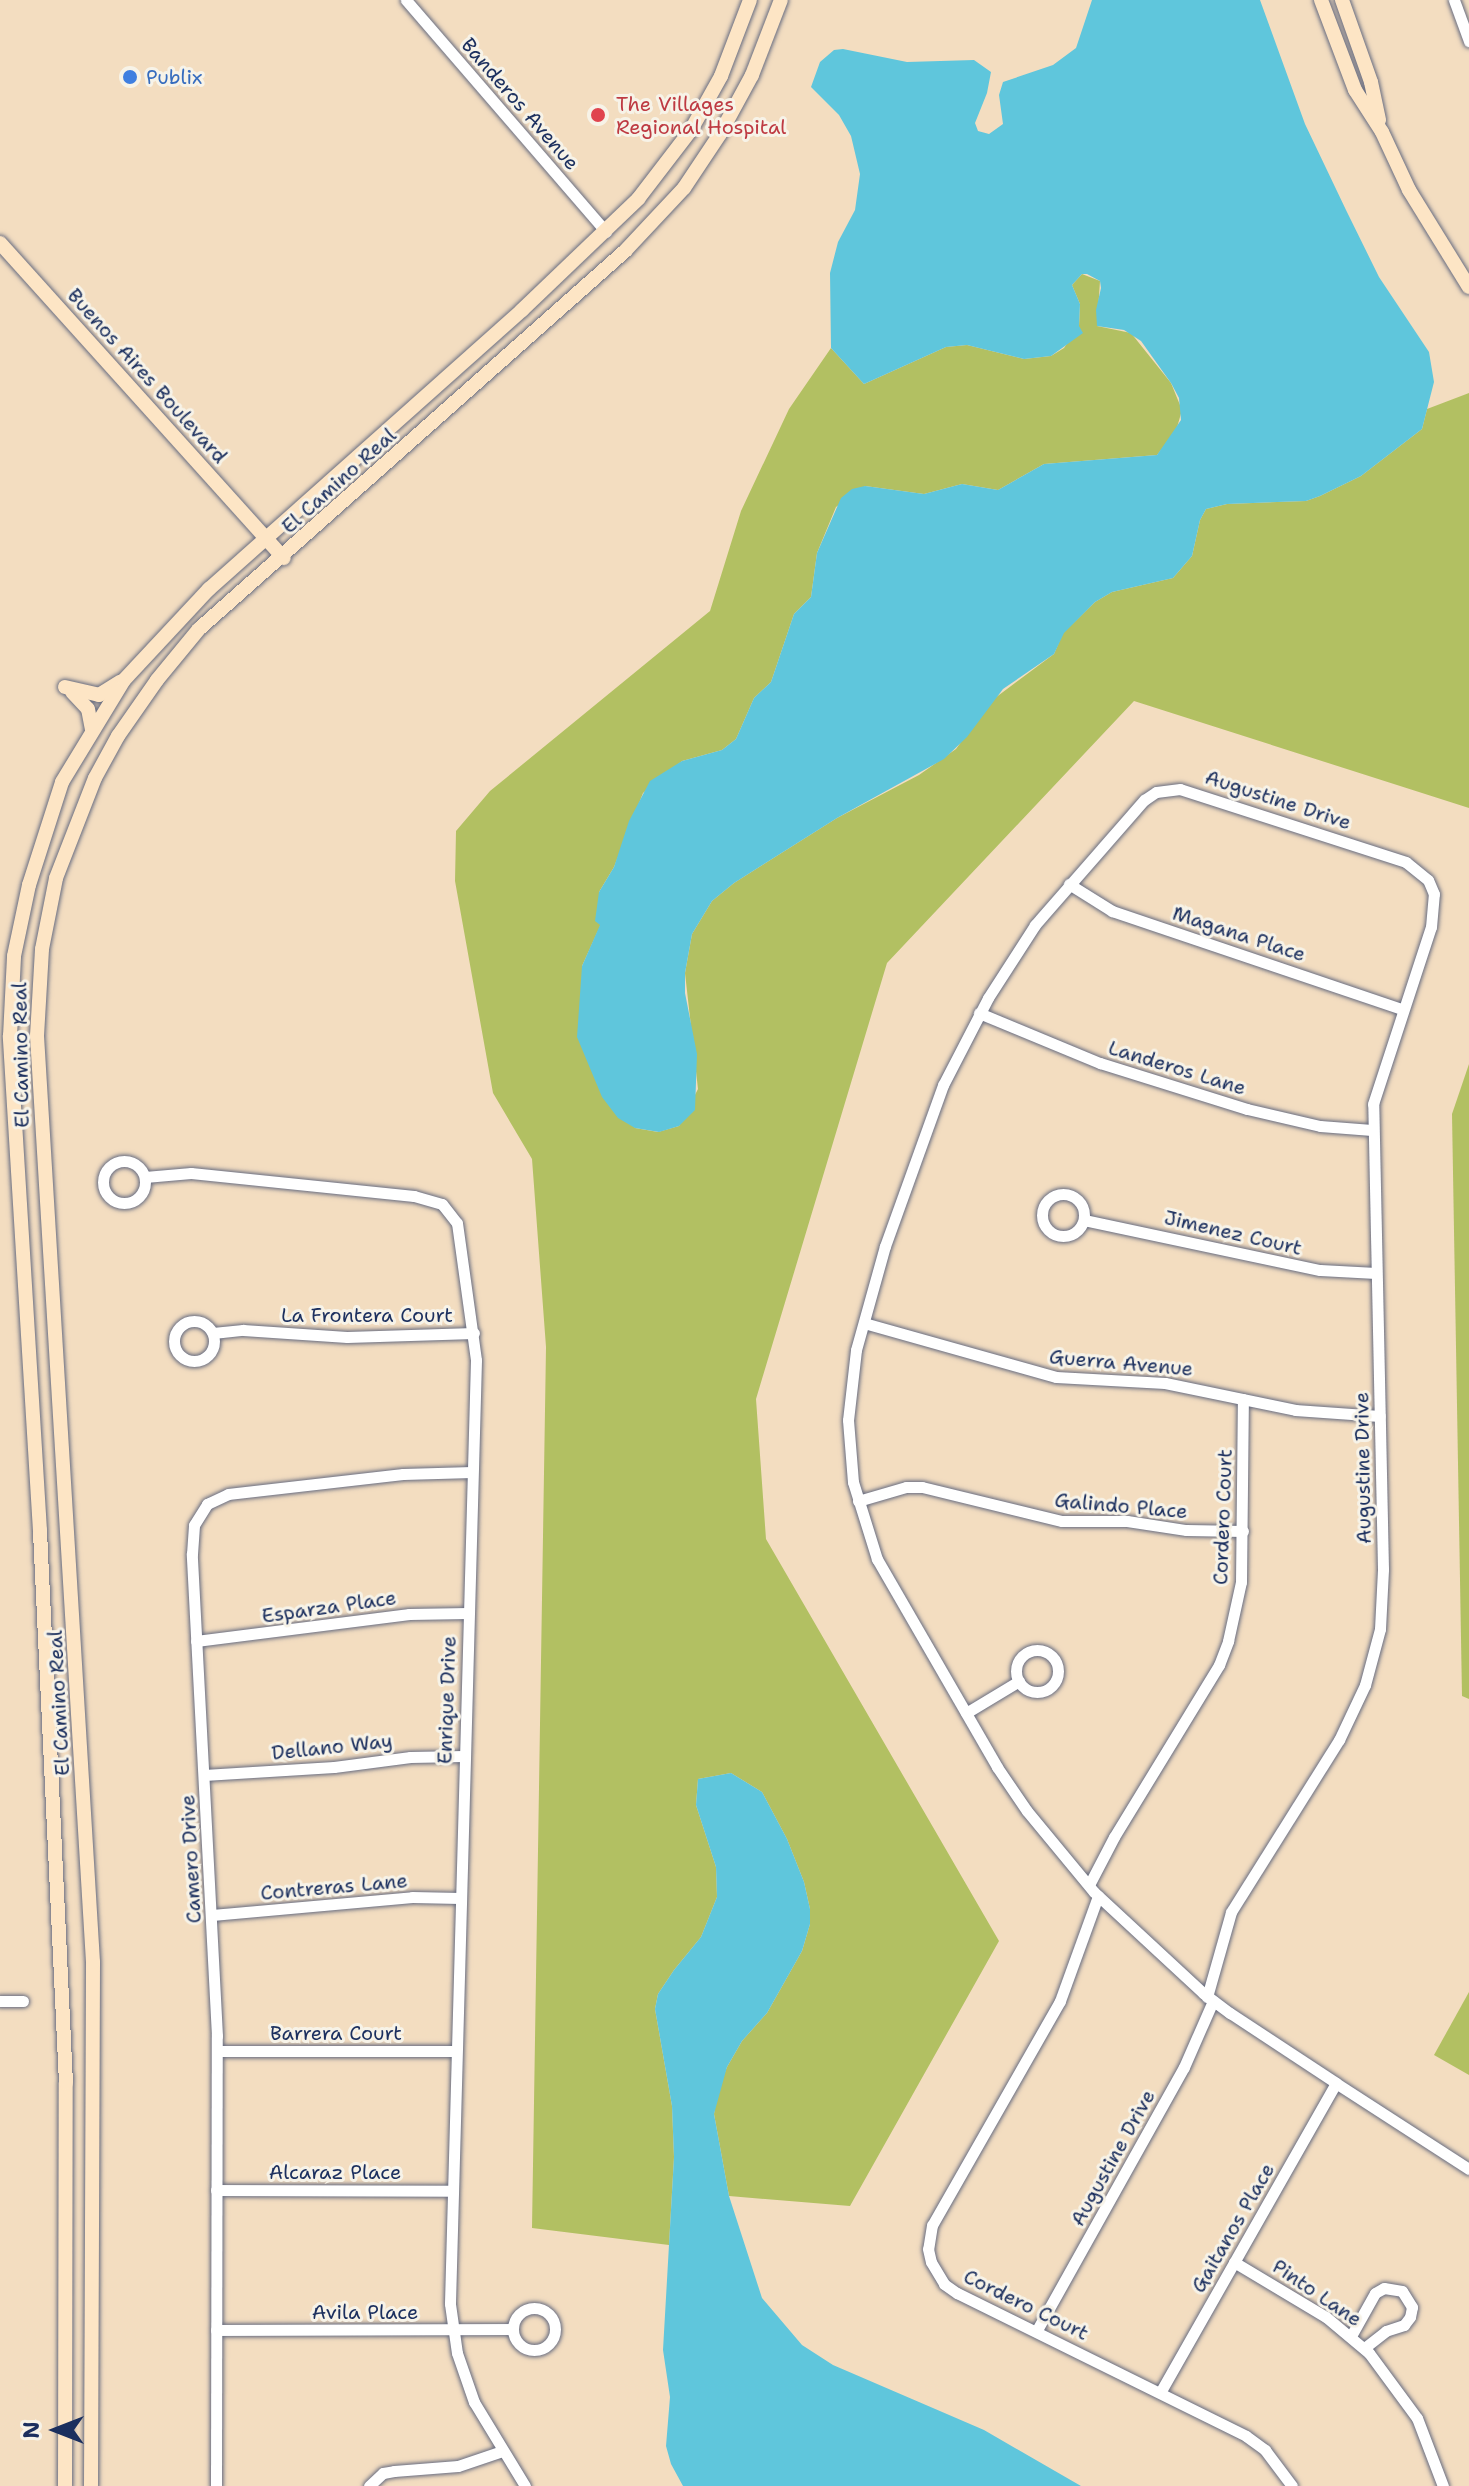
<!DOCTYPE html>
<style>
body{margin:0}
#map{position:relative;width:1469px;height:2486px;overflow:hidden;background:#f3ddc0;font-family:"Shantell Sans",sans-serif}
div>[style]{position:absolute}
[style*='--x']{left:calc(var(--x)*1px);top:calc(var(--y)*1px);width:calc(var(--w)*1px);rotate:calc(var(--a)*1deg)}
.green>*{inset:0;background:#b2c062}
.water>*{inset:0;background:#5fc6dc}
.roads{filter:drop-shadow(0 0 2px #676c80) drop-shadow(0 0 2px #676c80)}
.street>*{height:11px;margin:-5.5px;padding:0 5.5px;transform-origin:5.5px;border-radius:5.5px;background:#fff}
.street>.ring{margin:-5.5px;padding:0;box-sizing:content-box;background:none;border:11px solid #fff;border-radius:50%}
.secondary>*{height:14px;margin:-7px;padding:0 7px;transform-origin:7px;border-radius:7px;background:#fde5c5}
.dots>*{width:22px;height:22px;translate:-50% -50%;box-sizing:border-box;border:4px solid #f7f3e8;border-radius:50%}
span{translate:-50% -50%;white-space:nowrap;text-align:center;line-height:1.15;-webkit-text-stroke:6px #f7f3e8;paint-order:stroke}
.shop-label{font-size:20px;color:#366cbe}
.left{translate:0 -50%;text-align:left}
.street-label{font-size:20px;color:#1b2f5e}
.health-label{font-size:20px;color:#be3a42}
.north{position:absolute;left:16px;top:2390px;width:80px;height:80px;-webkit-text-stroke:6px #f7f3e8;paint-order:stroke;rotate:270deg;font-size:22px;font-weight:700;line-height:32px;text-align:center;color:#1b2f5e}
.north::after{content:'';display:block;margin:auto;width:28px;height:36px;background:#1b2f5e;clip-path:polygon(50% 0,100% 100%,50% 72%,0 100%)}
</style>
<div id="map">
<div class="green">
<i style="clip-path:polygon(1082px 274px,1100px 281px,1097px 326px,1131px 333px,1171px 383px,1182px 410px,1176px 431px,1157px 455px,1044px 464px,998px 490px,962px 484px,924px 494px,865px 486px,836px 507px,817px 553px,811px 597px,794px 614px,771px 682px,754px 698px,736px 739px,722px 750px,682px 761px,643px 793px,614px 867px,599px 892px,601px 924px,582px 966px,635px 1128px,658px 1132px,679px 1126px,698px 1089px,685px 973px,692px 934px,712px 901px,734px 883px,837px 818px,919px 775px,956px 749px,991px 701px,1054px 654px,1063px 633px,1095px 602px,1112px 592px,1173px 578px,1192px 556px,1200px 520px,1206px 509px,1227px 504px,1306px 501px,1320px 496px,1361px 476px,1422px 429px,1427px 409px,1469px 393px,1469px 808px,1134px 701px,887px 963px,756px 1399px,766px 1539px,999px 1941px,850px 2206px,729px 2196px,714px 2114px,718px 2090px,727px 2067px,742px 2041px,767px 2013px,802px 1951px,810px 1924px,810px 1909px,804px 1882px,787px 1839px,762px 1792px,731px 1773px,698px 1779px,696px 1805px,716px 1867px,717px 1897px,701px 1937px,674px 1970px,658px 1994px,655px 2009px,672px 2106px,674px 2157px,669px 2245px,532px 2228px,546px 1347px,532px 1159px,493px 1093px,455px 881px,456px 831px,490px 791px,710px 611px,741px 511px,789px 409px,831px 348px,864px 384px,946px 347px,967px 345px,1024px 359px,1051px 356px,1064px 348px,1079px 326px,1080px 304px,1072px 285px)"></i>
<i style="clip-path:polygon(1469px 1064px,1469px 1699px,1462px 1696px,1452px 1114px)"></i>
<i style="clip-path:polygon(1469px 1992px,1469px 2075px,1434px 2055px)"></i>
</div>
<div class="water">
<i style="clip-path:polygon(1092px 0,1260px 0,1305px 124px,1346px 210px,1379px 277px,1429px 352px,1434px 382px,1422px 429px,1361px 476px,1320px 496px,1306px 501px,1227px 504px,1206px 509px,1200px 520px,1192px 556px,1173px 578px,1112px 592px,1095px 602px,1064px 633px,1054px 654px,1003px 689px,967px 737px,944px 759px,837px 818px,734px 883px,712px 901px,692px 934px,685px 973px,685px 993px,697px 1054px,695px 1110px,679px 1126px,659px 1132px,635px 1128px,618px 1118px,602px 1097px,577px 1037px,582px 966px,600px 925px,595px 921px,599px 892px,614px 867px,629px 821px,650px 781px,682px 761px,722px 750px,736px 739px,754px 698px,771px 682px,794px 614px,811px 597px,817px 553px,841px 498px,852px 489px,865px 486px,924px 494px,962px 484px,998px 490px,1044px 464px,1157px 455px,1181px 420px,1179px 398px,1171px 383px,1141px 341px,1124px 330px,1097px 326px,1096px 310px,1101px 288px,1100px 281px,1087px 274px,1082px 274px,1072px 285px,1080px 304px,1079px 326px,1083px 333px,1051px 356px,1024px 359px,967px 345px,946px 347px,864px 384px,831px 348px,830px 273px,838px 242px,855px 210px,860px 174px,851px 136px,839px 115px,811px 87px,820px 62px,834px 50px,843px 49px,907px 62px,974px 60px,991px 72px,987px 93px,975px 123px,978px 131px,989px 134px,1003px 124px,999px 95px,1003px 82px,1053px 65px,1076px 48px)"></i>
<i style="clip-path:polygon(731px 1773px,762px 1792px,787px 1839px,804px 1882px,810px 1909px,810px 1924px,802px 1951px,767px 2013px,742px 2041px,727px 2067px,714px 2114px,729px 2196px,762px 2298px,802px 2345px,833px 2365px,984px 2430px,1081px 2486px,683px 2486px,671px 2464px,666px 2446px,670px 2397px,663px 2350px,674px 2157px,672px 2106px,655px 2009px,658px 1994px,674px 1970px,701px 1937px,717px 1897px,716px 1867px,696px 1805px,698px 1779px)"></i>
</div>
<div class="roads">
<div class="street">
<i style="--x:406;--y:0;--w:306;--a:49.2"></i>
<i style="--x:1454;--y:0;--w:44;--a:69.9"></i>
<i style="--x:1069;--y:884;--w:51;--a:32.1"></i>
<i style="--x:1112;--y:911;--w:306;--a:18.7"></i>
<i style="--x:979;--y:1013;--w:131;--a:22.5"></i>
<i style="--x:1100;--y:1063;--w:154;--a:17.4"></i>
<i style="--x:1247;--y:1109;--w:75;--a:13.1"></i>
<i style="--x:1320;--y:1126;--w:52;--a:4.4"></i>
<i class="ring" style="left:103px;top:1161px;width:31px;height:31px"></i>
<i style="--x:145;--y:1177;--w:46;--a:-5"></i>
<i style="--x:191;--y:1173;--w:224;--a:5.9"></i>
<i style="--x:414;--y:1196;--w:29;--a:16"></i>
<i style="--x:442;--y:1204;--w:24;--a:52"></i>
<i style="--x:457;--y:1223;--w:138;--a:82.1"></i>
<i style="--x:476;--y:1360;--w:944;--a:91.58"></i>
<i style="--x:450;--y:2304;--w:49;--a:81.9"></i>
<i style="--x:457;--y:2353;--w:52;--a:70.9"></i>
<i style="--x:474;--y:2402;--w:98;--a:58.7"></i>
<i class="ring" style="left:1042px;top:1194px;width:31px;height:31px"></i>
<i style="--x:1084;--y:1220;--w:241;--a:12"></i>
<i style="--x:1320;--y:1270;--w:56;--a:3.1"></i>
<i class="ring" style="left:174px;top:1321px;width:29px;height:29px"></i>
<i style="--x:864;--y:1323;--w:199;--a:15.7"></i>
<i style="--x:1056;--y:1377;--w:109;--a:3.2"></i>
<i style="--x:1165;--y:1383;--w:133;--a:11.7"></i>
<i style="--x:1295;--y:1410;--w:85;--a:4"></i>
<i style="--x:213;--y:1333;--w:30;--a:-6"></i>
<i style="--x:243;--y:1330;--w:104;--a:3.9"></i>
<i style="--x:347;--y:1337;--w:127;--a:-1.8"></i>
<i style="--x:858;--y:1501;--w:50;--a:-16.3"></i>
<i style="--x:906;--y:1487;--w:16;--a:0"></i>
<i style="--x:922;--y:1487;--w:144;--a:13.7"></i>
<i style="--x:1062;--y:1521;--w:65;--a:0"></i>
<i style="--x:1127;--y:1521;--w:60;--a:8.7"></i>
<i style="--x:1186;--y:1530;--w:57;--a:1"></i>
<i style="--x:196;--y:1641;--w:215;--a:-7.2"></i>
<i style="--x:409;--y:1614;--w:59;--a:-1"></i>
<i class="ring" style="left:1016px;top:1650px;width:31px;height:31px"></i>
<i style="--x:966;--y:1713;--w:62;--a:-31.1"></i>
<i style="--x:204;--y:1775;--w:130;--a:-3.5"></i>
<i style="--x:334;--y:1767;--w:77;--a:-7.5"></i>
<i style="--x:410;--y:1757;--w:53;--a:-1.1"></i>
<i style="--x:1089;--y:1885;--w:54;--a:-62.5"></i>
<i style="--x:1114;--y:1837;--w:202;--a:-58.6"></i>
<i style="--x:1219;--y:1665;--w:26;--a:-69"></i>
<i style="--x:1228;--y:1641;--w:60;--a:-77.6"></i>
<i style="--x:1241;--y:1582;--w:183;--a:-89.4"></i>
<i style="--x:1098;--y:1896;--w:112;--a:109.9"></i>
<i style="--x:1060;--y:2001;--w:258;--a:119.7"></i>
<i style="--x:932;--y:2225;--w:24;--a:99"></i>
<i style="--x:928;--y:2249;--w:13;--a:77"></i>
<i style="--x:931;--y:2262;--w:26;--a:59"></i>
<i style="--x:944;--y:2284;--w:16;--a:35"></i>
<i style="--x:957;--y:2293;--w:322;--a:26.3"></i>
<i style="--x:1246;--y:2436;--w:24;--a:36"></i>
<i style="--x:1265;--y:2450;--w:45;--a:53.1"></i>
<i style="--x:212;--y:1915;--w:201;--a:-5.1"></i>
<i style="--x:412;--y:1897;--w:48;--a:1.2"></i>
<i style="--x:1207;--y:1997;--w:88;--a:-74.2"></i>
<i style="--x:1231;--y:1912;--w:203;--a:-57.9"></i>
<i style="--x:1339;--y:1740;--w:61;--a:-64.7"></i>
<i style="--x:1365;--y:1685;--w:58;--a:-75"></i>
<i style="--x:1380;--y:1629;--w:60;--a:-87.1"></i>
<i style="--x:1383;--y:1569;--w:465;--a:-91.2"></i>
<i style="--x:1373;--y:1104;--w:186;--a:-71.9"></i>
<i style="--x:1431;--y:927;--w:33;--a:-85"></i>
<i style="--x:1434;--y:894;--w:15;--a:-113"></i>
<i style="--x:1428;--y:880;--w:28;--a:-141"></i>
<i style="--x:1406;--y:862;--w:237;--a:-162.1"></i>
<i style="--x:1180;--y:789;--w:24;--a:173"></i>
<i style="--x:1156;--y:792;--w:14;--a:146"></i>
<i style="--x:1144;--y:800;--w:166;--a:131.1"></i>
<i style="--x:1035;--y:925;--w:87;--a:122.8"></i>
<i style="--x:988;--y:998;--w:98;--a:117.3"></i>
<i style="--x:943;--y:1085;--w:171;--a:109.8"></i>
<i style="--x:885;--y:1246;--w:108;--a:105.6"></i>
<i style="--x:856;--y:1350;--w:70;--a:96.5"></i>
<i style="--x:848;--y:1420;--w:62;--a:85.4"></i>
<i style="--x:853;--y:1482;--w:81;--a:72.7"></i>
<i style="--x:877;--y:1559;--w:240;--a:60"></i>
<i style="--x:997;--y:1767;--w:53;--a:55.7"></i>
<i style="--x:1027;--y:1811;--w:105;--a:50.4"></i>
<i style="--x:1094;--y:1892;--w:149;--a:42.8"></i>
<i style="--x:1203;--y:1993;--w:34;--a:37"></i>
<i style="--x:1230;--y:2013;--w:127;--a:33.4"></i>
<i style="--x:1336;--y:2083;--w:158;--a:32.9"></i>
<i style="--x:0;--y:2001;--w:23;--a:0"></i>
<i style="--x:217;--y:2051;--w:239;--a:0"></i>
<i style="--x:216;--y:2190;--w:237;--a:0.2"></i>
<i style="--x:1234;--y:2262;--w:107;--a:30.9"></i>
<i style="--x:1326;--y:2317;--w:56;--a:39.9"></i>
<i style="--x:1369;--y:2353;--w:81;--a:53.6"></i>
<i style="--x:1417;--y:2418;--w:73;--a:69.1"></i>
<i class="ring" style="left:513px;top:2308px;width:31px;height:31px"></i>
<i style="--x:216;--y:2330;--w:297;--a:-0.2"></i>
<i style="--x:1037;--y:2330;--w:301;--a:-60.8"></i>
<i style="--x:1184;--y:2067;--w:72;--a:-66.3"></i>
<i style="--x:1351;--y:2336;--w:49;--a:-60.8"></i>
<i style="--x:1375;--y:2293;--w:10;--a:-29"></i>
<i style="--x:1384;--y:2288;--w:18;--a:9"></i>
<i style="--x:1402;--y:2291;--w:19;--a:58"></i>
<i style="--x:1412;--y:2307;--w:10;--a:101"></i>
<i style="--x:1410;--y:2317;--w:10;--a:127"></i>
<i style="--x:1404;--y:2325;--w:19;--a:162"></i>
<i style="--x:1386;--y:2331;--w:28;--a:142"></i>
<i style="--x:1161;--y:2391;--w:354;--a:-60.4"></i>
<i style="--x:216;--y:2486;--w:450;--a:-89.9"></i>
<i style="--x:217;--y:2036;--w:483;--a:-93"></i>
<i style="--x:192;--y:1554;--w:29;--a:-86"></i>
<i style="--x:194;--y:1525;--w:25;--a:-58"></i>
<i style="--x:207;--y:1504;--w:23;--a:-25"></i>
<i style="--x:228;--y:1494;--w:176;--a:-6.5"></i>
<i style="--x:403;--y:1474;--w:69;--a:-1.7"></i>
<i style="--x:369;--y:2486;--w:19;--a:-43"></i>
<i style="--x:383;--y:2473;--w:11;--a:-10"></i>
<i style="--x:394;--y:2471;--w:64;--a:-4.5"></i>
<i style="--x:458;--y:2466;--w:46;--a:-18.8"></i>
</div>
<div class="secondary">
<i style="--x:1321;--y:0;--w:96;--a:69.3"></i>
<i style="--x:1355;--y:90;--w:50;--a:57.3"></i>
<i style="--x:1382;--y:132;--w:64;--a:65"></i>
<i style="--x:1409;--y:190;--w:114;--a:58.3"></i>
<i style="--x:1342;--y:0;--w:87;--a:70.5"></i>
<i style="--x:1371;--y:82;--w:39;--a:78"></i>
<i style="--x:0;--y:243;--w:424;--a:48"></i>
<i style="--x:65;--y:687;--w:35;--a:13"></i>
<i style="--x:99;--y:695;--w:25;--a:-32"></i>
<i style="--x:72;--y:692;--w:23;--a:47"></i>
<i style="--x:88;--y:709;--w:21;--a:79"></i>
<i style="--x:65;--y:2486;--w:403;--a:-89.9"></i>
<i style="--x:66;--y:2083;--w:553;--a:-92.7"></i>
<i style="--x:40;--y:1531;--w:496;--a:-93.5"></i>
<i style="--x:10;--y:1036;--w:80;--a:-87.1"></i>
<i style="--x:14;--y:956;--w:73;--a:-78.1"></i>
<i style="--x:29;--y:885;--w:108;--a:-72.2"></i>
<i style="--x:62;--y:782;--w:119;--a:-58.7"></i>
<i style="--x:124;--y:680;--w:125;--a:-47"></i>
<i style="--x:209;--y:589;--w:419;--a:-41.7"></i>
<i style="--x:522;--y:310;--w:161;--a:-43.7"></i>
<i style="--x:638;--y:199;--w:87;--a:-52.5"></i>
<i style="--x:691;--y:130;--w:62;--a:-60.9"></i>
<i style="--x:721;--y:76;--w:81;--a:-69.1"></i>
<i style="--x:91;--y:2486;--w:524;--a:-89.78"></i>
<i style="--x:93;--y:1962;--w:928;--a:-93.46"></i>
<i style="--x:37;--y:1036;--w:87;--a:-86.7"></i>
<i style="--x:42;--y:949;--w:72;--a:-78.8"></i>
<i style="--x:56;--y:878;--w:107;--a:-68.7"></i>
<i style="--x:95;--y:778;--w:48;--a:-61.3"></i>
<i style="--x:118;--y:736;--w:68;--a:-55.1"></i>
<i style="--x:157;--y:680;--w:66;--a:-50.5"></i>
<i style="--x:199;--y:629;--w:570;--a:-41.58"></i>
<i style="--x:625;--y:251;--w:86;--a:-46.9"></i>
<i style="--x:684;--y:188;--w:65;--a:-56.3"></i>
<i style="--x:720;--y:134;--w:67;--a:-61.5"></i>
<i style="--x:752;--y:75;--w:80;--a:-68.9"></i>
</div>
</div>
<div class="dots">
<i style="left:130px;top:77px;background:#3f7fe0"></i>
<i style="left:598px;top:115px;background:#e0444e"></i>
</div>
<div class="shop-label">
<span class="left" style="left:146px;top:77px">Publix</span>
</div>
<div class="street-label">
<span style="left:520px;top:104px;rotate:49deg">Banderos Avenue</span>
<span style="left:147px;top:376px;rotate:48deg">Buenos Aires Boulevard</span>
<span style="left:339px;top:481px;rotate:-42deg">El Camino Real</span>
<span style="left:1278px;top:800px;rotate:18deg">Augustine Drive</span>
<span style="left:1239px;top:934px;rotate:18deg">Magana Place</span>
<span style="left:21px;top:1055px;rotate:-91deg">El Camino Real</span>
<span style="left:1177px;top:1068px;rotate:17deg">Landeros Lane</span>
<span style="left:1233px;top:1233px;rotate:13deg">Jimenez Court</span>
<span style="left:367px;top:1315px">La Frontera Court</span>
<span style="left:1121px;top:1363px;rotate:5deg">Guerra Avenue</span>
<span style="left:1363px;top:1468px;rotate:-91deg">Augustine Drive</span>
<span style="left:1121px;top:1506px;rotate:5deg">Galindo Place</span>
<span style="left:1223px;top:1517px;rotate:-88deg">Cordero Court</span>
<span style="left:329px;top:1607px;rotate:-8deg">Esparza Place</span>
<span style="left:447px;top:1700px;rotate:-88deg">Enrique Drive</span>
<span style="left:59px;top:1703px;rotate:-93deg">El Camino Real</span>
<span style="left:332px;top:1747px;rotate:-6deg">Dellano Way</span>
<span style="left:191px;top:1859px;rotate:-93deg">Camero Drive</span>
<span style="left:334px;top:1887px;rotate:-5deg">Contreras Lane</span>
<span style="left:336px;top:2033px">Barrera Court</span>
<span style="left:1113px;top:2158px;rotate:-61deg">Augustine Drive</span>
<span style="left:335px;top:2172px">Alcaraz Place</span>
<span style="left:1233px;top:2228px;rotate:-60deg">Gaitanos Place</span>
<span style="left:1317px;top:2293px;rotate:34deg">Pinto Lane</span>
<span style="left:1026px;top:2305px;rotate:26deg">Cordero Court</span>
<span style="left:365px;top:2312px">Avila Place</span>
</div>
<div class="health-label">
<span class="left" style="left:616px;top:116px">The Villages<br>Regional Hospital</span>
</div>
<div class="north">N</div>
</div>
